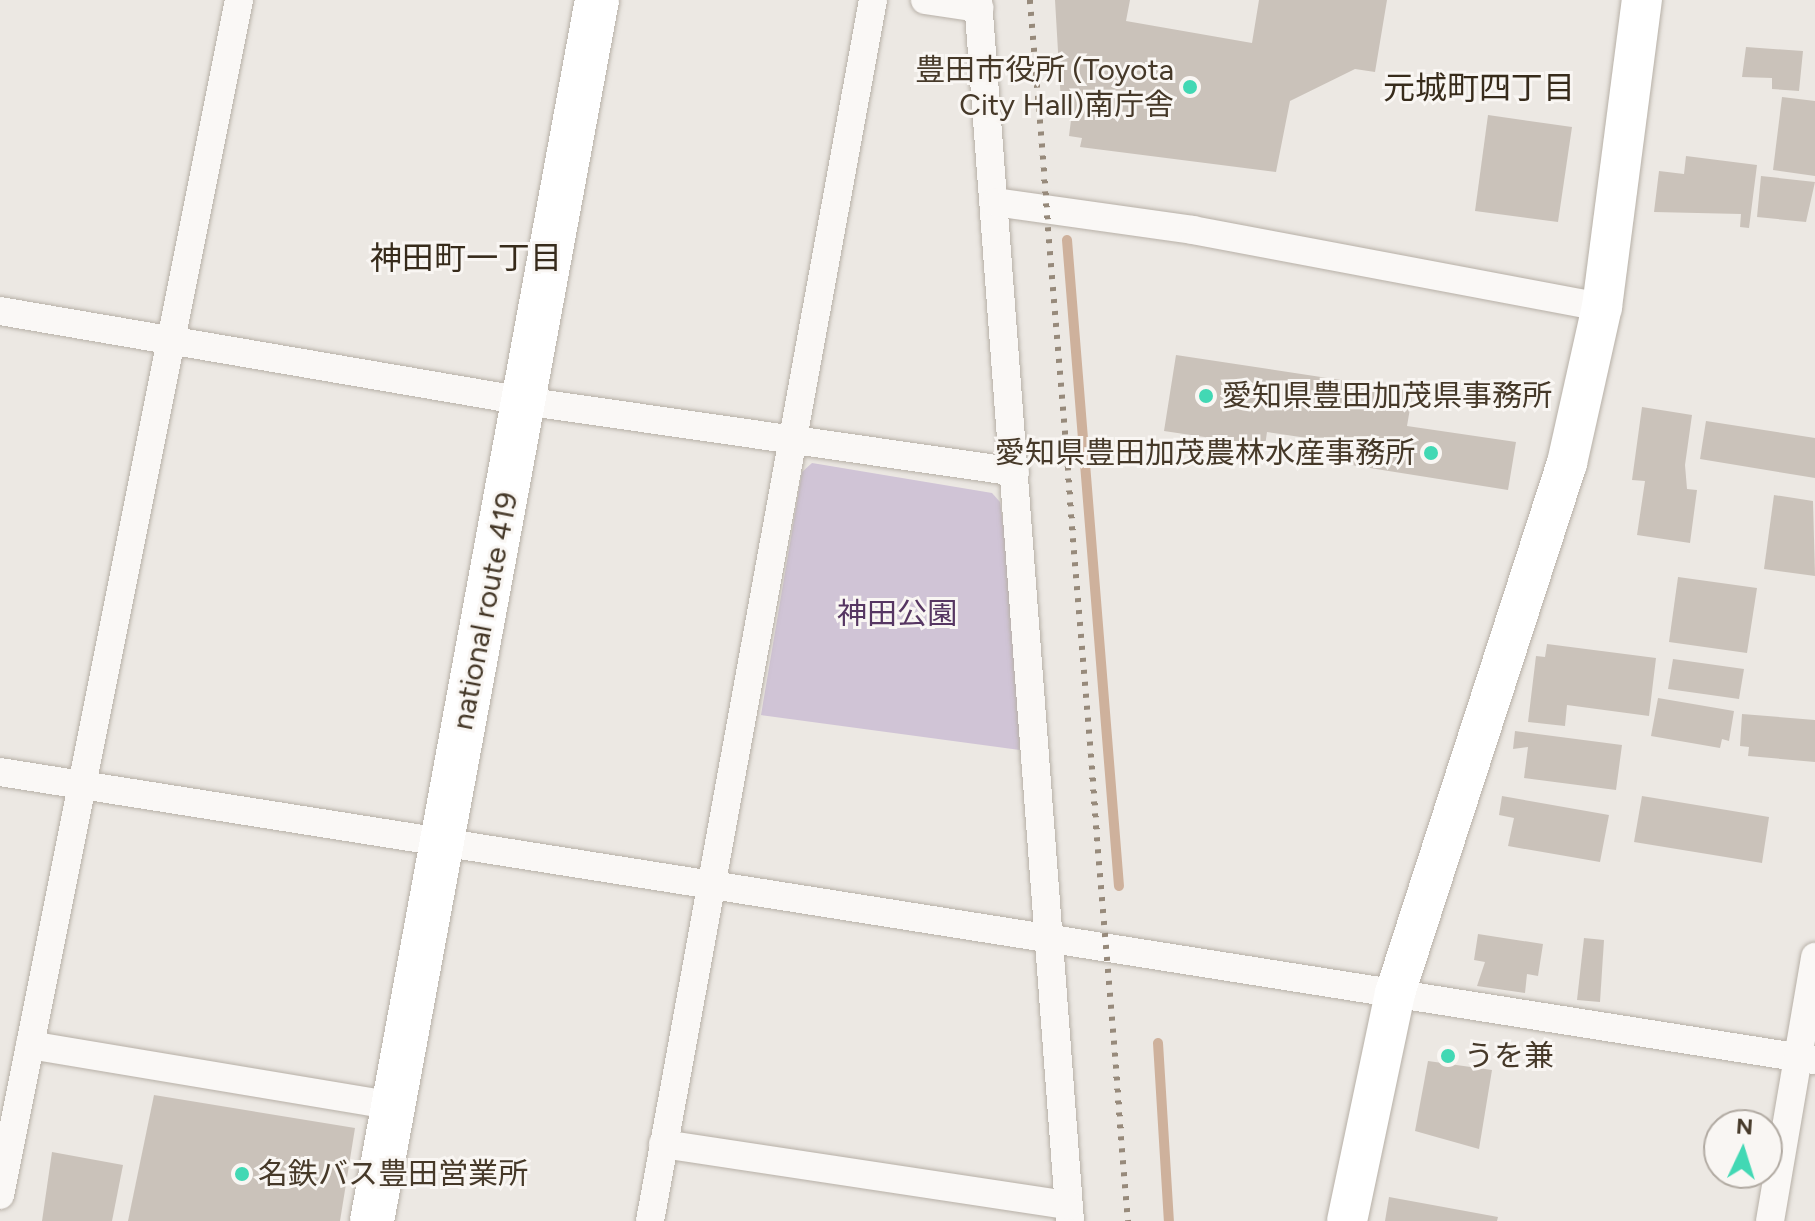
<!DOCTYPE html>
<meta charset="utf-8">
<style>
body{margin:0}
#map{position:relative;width:1815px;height:1221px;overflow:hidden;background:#ece8e3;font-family:Figtree,"Noto Sans JP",sans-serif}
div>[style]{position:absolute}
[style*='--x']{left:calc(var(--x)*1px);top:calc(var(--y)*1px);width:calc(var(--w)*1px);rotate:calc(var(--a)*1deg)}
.green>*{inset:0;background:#d0c4d6}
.stream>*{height:10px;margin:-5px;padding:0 5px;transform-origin:5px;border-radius:5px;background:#ceb19c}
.building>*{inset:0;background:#cac2ba}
.roads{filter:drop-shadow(0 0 2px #b7b0a7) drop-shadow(0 0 2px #b7b0a7)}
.street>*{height:28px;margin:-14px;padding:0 14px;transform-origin:14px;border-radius:14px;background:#faf8f6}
.secondary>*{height:40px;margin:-20px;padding:0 20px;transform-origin:20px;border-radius:20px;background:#fff}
.highway>*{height:44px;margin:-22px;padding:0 22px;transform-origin:22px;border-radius:22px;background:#fff}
.rail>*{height:6px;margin-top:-3px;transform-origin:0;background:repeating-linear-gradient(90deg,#978a7b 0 4px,transparent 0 12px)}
.dots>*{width:22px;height:22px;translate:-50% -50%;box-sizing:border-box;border:4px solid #f9f6f3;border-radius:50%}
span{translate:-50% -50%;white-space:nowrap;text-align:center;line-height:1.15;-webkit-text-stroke:6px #f9f6f3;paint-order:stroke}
.poi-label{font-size:30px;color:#463929}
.right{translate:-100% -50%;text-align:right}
.left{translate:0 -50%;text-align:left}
.street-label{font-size:30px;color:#463929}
.park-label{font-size:30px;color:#563662}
.neighbourhood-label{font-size:32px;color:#372b1b}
.north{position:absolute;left:1703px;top:1109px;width:80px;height:80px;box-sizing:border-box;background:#f9f6f3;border:2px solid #b1aaa2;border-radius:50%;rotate:4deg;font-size:22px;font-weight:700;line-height:32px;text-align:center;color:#463929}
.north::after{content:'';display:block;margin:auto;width:28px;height:36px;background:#42d8b4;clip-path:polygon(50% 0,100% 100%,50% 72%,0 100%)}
</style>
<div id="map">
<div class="green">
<i style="clip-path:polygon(812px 463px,992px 493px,1000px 502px,1014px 599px,1020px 750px,761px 715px,802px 472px)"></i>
</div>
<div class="stream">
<i style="--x:1067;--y:240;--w:648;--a:85.4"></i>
<i style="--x:1158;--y:1043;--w:178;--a:86.5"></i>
</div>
<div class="building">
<i style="clip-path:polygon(1055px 0,1130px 0,1126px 21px,1252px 43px,1259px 0,1387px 0,1375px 72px,1355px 69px,1290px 101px,1276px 172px,1080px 147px,1082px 138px,1069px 136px,1073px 104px,1061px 103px)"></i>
<i style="clip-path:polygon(1746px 47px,1803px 51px,1799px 91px,1772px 89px,1772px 78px,1742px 77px)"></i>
<i style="clip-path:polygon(1782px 97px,1815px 101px,1815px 176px,1773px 170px)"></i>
<i style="clip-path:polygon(1488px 115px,1572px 127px,1558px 222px,1475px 211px)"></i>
<i style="clip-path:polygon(1686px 156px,1757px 165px,1749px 228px,1740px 227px,1741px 214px,1654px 212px,1659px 171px,1684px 174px)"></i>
<i style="clip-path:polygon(1761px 176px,1815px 182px,1806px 222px,1757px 217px)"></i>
<i style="clip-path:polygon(1176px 355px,1413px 391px,1407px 426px,1516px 442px,1508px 490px,1351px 465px,1354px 445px,1267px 432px,1265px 446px,1164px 431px)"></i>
<i style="clip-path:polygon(1642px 407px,1692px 415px,1685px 465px,1687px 489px,1697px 490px,1690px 543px,1637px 535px,1645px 481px,1632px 480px)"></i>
<i style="clip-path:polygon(1706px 421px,1815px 438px,1815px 478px,1700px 459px)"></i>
<i style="clip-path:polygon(1774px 495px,1813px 501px,1815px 576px,1764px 569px)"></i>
<i style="clip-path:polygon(1678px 577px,1757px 588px,1747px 653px,1669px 642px)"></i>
<i style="clip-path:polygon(1547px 644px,1656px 658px,1649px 716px,1567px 705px,1565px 726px,1528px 722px,1536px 656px,1545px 657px)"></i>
<i style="clip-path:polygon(1673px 659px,1744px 669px,1739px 699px,1668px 689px)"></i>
<i style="clip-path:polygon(1658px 698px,1734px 711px,1729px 741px,1722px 739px,1720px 748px,1651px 736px)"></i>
<i style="clip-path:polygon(1742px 714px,1815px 720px,1815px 762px,1748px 756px,1749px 747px,1740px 746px)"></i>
<i style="clip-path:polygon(1515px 731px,1622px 745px,1616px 790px,1524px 778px,1528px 747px,1513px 749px)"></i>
<i style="clip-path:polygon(1502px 796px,1609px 815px,1600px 862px,1508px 846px,1514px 818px,1499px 815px)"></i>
<i style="clip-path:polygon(1642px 796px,1769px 817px,1762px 863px,1634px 842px)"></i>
<i style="clip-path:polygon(1478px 934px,1543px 944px,1538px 976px,1527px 974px,1525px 993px,1477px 986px,1485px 962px,1474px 960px)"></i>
<i style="clip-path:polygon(1584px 938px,1604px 940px,1600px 1002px,1577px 1000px)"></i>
<i style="clip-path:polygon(1428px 1061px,1492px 1070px,1479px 1149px,1415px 1131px)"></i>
<i style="clip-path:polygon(154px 1095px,355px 1128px,340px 1221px,128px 1221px)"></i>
<i style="clip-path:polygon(52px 1152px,123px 1165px,112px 1221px,42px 1221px)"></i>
<i style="clip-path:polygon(1389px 1197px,1498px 1217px,1497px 1221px,1385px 1221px)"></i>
</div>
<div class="roads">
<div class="street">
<i style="--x:925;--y:0;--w:55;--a:8.4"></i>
<i style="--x:978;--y:0;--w:1224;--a:85.69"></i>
<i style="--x:995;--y:202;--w:200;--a:8"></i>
<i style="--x:1193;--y:230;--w:416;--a:10.7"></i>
<i style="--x:0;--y:311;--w:532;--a:9.75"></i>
<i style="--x:524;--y:401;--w:496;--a:8.2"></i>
<i style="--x:0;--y:772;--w:1838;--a:9.02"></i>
<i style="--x:30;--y:1045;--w:368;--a:9.5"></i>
<i style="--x:663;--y:1144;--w:410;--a:8.6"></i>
<i style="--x:0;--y:1195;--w:1219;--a:-78.69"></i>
<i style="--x:650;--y:1221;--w:1241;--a:-79.65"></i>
<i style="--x:1770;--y:1221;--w:268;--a:-80.3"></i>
</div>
<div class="secondary">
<i style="--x:1347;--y:1221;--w:233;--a:-78.1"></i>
<i style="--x:1395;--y:993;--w:557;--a:-72.02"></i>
<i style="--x:1567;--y:463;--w:160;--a:-77.4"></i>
<i style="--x:1602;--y:307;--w:310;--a:-82.6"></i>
</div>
<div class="highway">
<i style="--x:372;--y:1221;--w:1242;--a:-79.56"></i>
</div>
</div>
<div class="rail">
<i style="--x:1030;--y:0;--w:1225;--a:85.41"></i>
</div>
<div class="dots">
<i style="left:1190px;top:87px;background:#42d8b4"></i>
<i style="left:1206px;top:396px;background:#42d8b4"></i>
<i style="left:1431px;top:453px;background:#42d8b4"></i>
<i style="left:1448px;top:1056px;background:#42d8b4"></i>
<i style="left:242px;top:1174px;background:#42d8b4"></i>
</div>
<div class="poi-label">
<span class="right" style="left:1174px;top:87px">豊田市役所 (Toyota<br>City Hall)南庁舎</span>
<span class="left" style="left:1222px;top:396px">愛知県豊田加茂県事務所</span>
<span class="right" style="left:1415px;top:453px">愛知県豊田加茂農林水産事務所</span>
<span class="left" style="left:1464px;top:1056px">うを兼</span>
<span class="left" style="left:258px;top:1174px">名鉄バス豊田営業所</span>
</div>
<div class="street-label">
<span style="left:485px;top:611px;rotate:-79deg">national route 419</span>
</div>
<div class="park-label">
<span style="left:897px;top:614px">神田公園</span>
</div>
<div class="neighbourhood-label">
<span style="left:1479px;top:88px">元城町四丁目</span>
<span style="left:466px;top:258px">神田町一丁目</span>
</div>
<div class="north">N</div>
</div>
